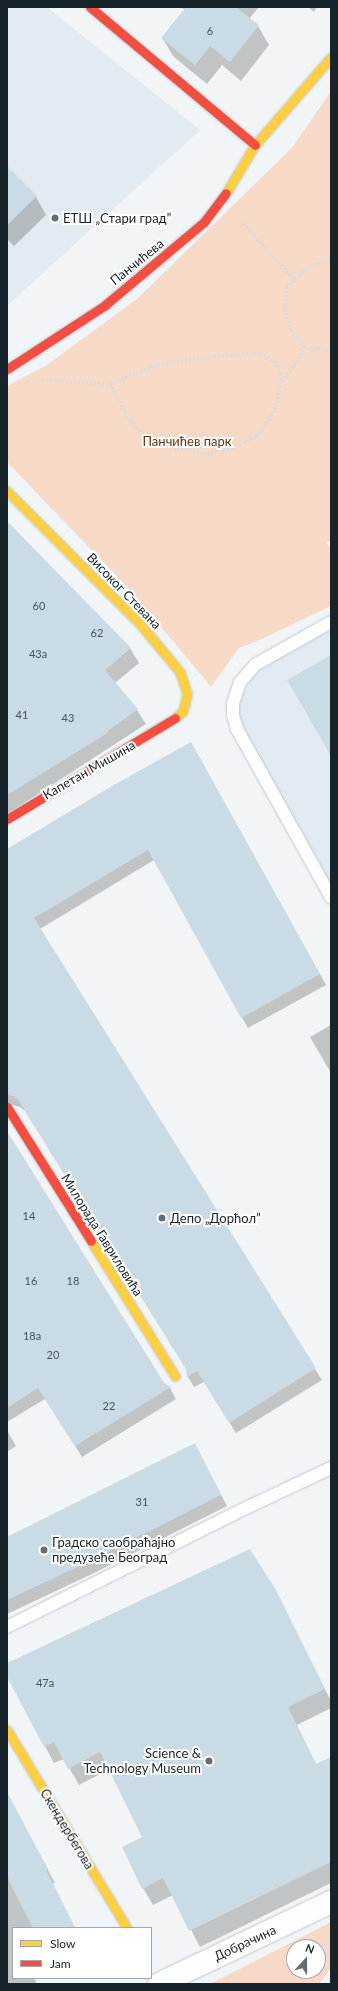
<!DOCTYPE html>
<meta charset="utf-8">
<style>
body{margin:0}
#map{position:relative;width:338px;height:1991px;overflow:hidden;background:#f2f5f7;font-family:Lato,sans-serif}
div>[style]{position:absolute}
[style*='--x']{left:calc(var(--x)*1px);top:calc(var(--y)*1px);width:calc(var(--w)*1px);rotate:calc(var(--a)*1deg)}
.built>*{inset:0;background:#e1ebf1}
.green>*{inset:0;background:#f7d9c8}
.shadow>*{inset:0;background:#0003}
.building>*{inset:0;background:#cbdbe5}
.path>*{height:2.5px;margin-top:-1.25px;transform-origin:0;background:repeating-linear-gradient(90deg,#d9dbdc 0 2px,transparent 0 4px)}
.roads{filter:drop-shadow(0 0 1px #c0c8cd) drop-shadow(0 0 1px #c0c8cd)}
.lane>*{height:12px;margin:-6px;padding:0 6px;transform-origin:6px;border-radius:6px;background:#fdfefe}
.street>*{height:22px;margin:-11px;padding:0 11px;transform-origin:11px;border-radius:11px;background:#fdfefe}
.slow>*{height:9px;margin:-4.5px;padding:0 4.5px;transform-origin:4.5px;border-radius:4.5px;background:#ffcf43}
.jam>*{height:9px;margin:-4.5px;padding:0 4.5px;transform-origin:4.5px;border-radius:4.5px;background:#f24e42}
.dots>*{width:11px;height:11px;translate:-50% -50%;box-sizing:border-box;border:2px solid #fff;border-radius:50%}
span{translate:-50% -50%;white-space:nowrap;text-align:center;line-height:1.15;-webkit-text-stroke:4px #fff;paint-order:stroke}
.number-label{font-size:11px;color:#45525a}
.number-label span{-webkit-text-stroke-width:0}
.poi-label{font-size:13px;color:#18242c}
.left{translate:0 -50%;text-align:left}
.right{translate:-100% -50%;text-align:right}
.street-label{font-size:13px;color:#18242c}
.park-label{font-size:13px;color:#693209}
.frame{position:absolute;inset:0;border:8px solid #18242c;pointer-events:none}
.legend{position:absolute;left:12px;top:1927px;width:140px;height:52px;box-sizing:border-box;background:#fff;border:1px solid #a3a7ab;margin:0;padding:5px 7px;list-style:none;font-size:12px;color:#18242c}
.legend li{display:flex;align-items:center;gap:8px;height:20px}
.legend b{width:20px;border:1px solid #a3a7ab}
.north{position:absolute;left:286px;top:1939px;width:40px;height:40px;box-sizing:border-box;background:#fff;border:1px solid #a3a7ab;border-radius:50%;rotate:21deg;font-size:11px;font-weight:700;line-height:16px;text-align:center;color:#18242c}
.north::after{content:'';display:block;margin:auto;width:14px;height:18px;background:#646d73;clip-path:polygon(50% 0,100% 100%,50% 72%,0 100%)}
</style>
<div id="map">
<div class="built">
<i style="clip-path:polygon(7px 7px,47px 7px,200px 130px,7px 306px)"></i>
<i style="clip-path:polygon(331px 627px,331px 887px,242px 726px,239px 713px,242px 695px,254px 676px,261px 668px)"></i>
</div>
<div class="green">
<i style="clip-path:polygon(331px 91px,331px 541px,326px 542px,331px 549px,331px 606px,264px 638px,239px 648px,211px 687px,134px 594px,7px 462px,7px 386px,47px 365px,138px 298px,292px 148px)"></i>
<i style="clip-path:polygon(evenodd,331px 1922px,331px 1968px,319px 1984px,210px 1984px,331px 1922px,294px 1947px,318px 1947px,318px 1971px,294px 1971px,294px 1947px)"></i>
</div>
<div class="shadow">
<i style="clip-path:polygon(180px 7px,259px 7px,249px 19px,258px 26px,269px 45px,241px 81px,222px 65px,207px 84px,174px 57px,162px 38px,185px 10px)"></i>
<i style="clip-path:polygon(308px 7px,317px 7px,314px 12px)"></i>
<i style="clip-path:polygon(7px 168px,36px 197px,46px 215px,14px 246px,7px 239px)"></i>
<i style="clip-path:polygon(7px 522px,130px 648px,139px 663px,115px 683px,137px 710px,146px 724px,7px 814px)"></i>
<i style="clip-path:polygon(191px 743px,326px 985px,248px 1028px,154px 860px,40px 929px,322px 1380px,236px 1433px,204px 1382px,194px 1387px,188px 1377px,187px 1370px,25px 1111px,20px 1107px,13px 1105px,7px 1107px,7px 850px)"></i>
<i style="clip-path:polygon(331px 1025px,331px 1073px,310px 1037px)"></i>
<i style="clip-path:polygon(7px 1132px,164px 1383px,170px 1388px,176px 1399px,82px 1457px,45px 1399px,7px 1422px)"></i>
<i style="clip-path:polygon(7px 1430px,16px 1446px,7px 1452px)"></i>
<i style="clip-path:polygon(201px 1456px,227px 1506px,94px 1573px,7px 1614px,7px 1533px,9px 1537px)"></i>
<i style="clip-path:polygon(274px 1588px,331px 1701px,331px 1708px,297px 1725px,316px 1765px,331px 1758px,331px 1883px,200px 1947px,173px 1895px,153px 1905px,143px 1888px,143px 1837px,110px 1769px,79px 1785px,64px 1759px,54px 1763px,7px 1675px,7px 1664px)"></i>
<i style="clip-path:polygon(7px 1794px,55px 1883px,53px 1884px,75px 1928px,13px 1928px,13px 1978px,34px 1978px,37px 1984px,7px 1984px)"></i>
</div>
<div class="building">
<i style="clip-path:polygon(186px 7px,236px 7px,259px 25px,230px 62px,210px 46px,195px 65px,161px 38px)"></i>
<i style="clip-path:polygon(7px 166px,37px 196px,7px 225px)"></i>
<i style="clip-path:polygon(7px 521px,131px 648px,105px 670px,138px 709px,108px 731px,109px 732px,7px 795px)"></i>
<i style="clip-path:polygon(331px 655px,331px 756px,287px 680px)"></i>
<i style="clip-path:polygon(191px 742px,320px 974px,241px 1018px,148px 850px,34px 918px,316px 1368px,229px 1423px,197px 1371px,187px 1377px,186px 1369px,18px 1100px,13px 1096px,7px 1095px,7px 849px,112px 786px)"></i>
<i style="clip-path:polygon(7px 1131px,164px 1383px,171px 1387px,75px 1446px,38px 1388px,7px 1408px)"></i>
<i style="clip-path:polygon(195px 1443px,221px 1495px,88px 1562px,7px 1600px,7px 1537px)"></i>
<i style="clip-path:polygon(250px 1549px,276px 1590px,325px 1689px,288px 1707px,316px 1764px,331px 1757px,331px 1862px,189px 1931px,163px 1878px,142px 1889px,122px 1847px,142px 1837px,100px 1752px,68px 1769px,54px 1742px,44px 1747px,7px 1677px,7px 1663px)"></i>
<i style="clip-path:polygon(7px 1792px,48px 1869px,46px 1870px,75px 1928px,33px 1928px,13px 1889px,7px 1876px)"></i>
</div>
<div class="path">
<i style="--x:241;--y:220;--w:81;--a:48"></i>
<i style="--x:331;--y:258;--w:28;--a:157"></i>
<i style="--x:305;--y:269;--w:25;--a:133"></i>
<i style="--x:288;--y:287;--w:22;--a:98"></i>
<i style="--x:285;--y:309;--w:22;--a:74"></i>
<i style="--x:291;--y:330;--w:23;--a:50"></i>
<i style="--x:306;--y:348;--w:25;--a:2"></i>
<i style="--x:42;--y:379;--w:68;--a:4.2"></i>
<i style="--x:110;--y:384;--w:47;--a:60.7"></i>
<i style="--x:133;--y:425;--w:21;--a:43"></i>
<i style="--x:148;--y:439;--w:31;--a:19"></i>
<i style="--x:177;--y:449;--w:30;--a:8"></i>
<i style="--x:207;--y:453;--w:26;--a:-11"></i>
<i style="--x:233;--y:448;--w:26;--a:-28"></i>
<i style="--x:256;--y:436;--w:21;--a:-51"></i>
<i style="--x:269;--y:420;--w:19;--a:-65"></i>
<i style="--x:277;--y:403;--w:24;--a:-81"></i>
<i style="--x:281;--y:379;--w:18;--a:-106"></i>
<i style="--x:276;--y:362;--w:18;--a:-153"></i>
<i style="--x:260;--y:354;--w:45;--a:177.5"></i>
<i style="--x:215;--y:356;--w:59;--a:171.2"></i>
<i style="--x:157;--y:365;--w:51;--a:158"></i>
<i style="--x:282;--y:381;--w:41;--a:-54"></i>
</div>
<div class="roads">
<div class="lane">
<i style="--x:331;--y:622;--w:87;--a:150.5"></i>
<i style="--x:255;--y:665;--w:23;--a:131"></i>
<i style="--x:240;--y:682;--w:22;--a:108"></i>
<i style="--x:233;--y:703;--w:12;--a:90"></i>
<i style="--x:233;--y:715;--w:15;--a:74"></i>
<i style="--x:237;--y:729;--w:193;--a:60.8"></i>
<i style="--x:7;--y:1627;--w:269;--a:-26.5"></i>
<i style="--x:248;--y:1507;--w:92;--a:-25.2"></i>
</div>
<div class="street">
<i style="--x:159;--y:1984;--w:191;--a:-25.5"></i>
</div>
<div class="slow">
<i style="--x:226;--y:193;--w:56;--a:-58.9"></i>
<i style="--x:255;--y:145;--w:116;--a:-49.2"></i>
<i style="--x:7;--y:491;--w:188;--a:45"></i>
<i style="--x:140;--y:624;--w:62;--a:50.2"></i>
<i style="--x:180;--y:672;--w:23;--a:72"></i>
<i style="--x:187;--y:694;--w:17;--a:103"></i>
<i style="--x:183;--y:711;--w:11;--a:139"></i>
<i style="--x:91;--y:1241;--w:159;--a:58.1"></i>
<i style="--x:7;--y:1730;--w:232;--a:58.8"></i>
</div>
<div class="jam">
<i style="--x:90;--y:7;--w:215;--a:39.9"></i>
<i style="--x:7;--y:369;--w:117;--a:-33.1"></i>
<i style="--x:105;--y:305;--w:129;--a:-40"></i>
<i style="--x:204;--y:222;--w:36;--a:-53"></i>
<i style="--x:7;--y:819;--w:196;--a:-31"></i>
<i style="--x:7;--y:1107;--w:158;--a:57.9"></i>
</div>
</div>
<div class="dots">
<i style="left:55px;top:218px;background:#646d73"></i>
<i style="left:162px;top:1218px;background:#646d73"></i>
<i style="left:44px;top:1550px;background:#646d73"></i>
<i style="left:209px;top:1761px;background:#646d73"></i>
</div>
<div class="number-label">
<span style="left:210px;top:31px">6</span>
<span style="left:39px;top:606px">60</span>
<span style="left:97px;top:633px">62</span>
<span style="left:38px;top:654px">43a</span>
<span style="left:22px;top:715px">41</span>
<span style="left:68px;top:718px">43</span>
<span style="left:29px;top:1216px">14</span>
<span style="left:31px;top:1281px">16</span>
<span style="left:73px;top:1281px">18</span>
<span style="left:32px;top:1336px">18a</span>
<span style="left:53px;top:1355px">20</span>
<span style="left:109px;top:1406px">22</span>
<span style="left:142px;top:1502px">31</span>
<span style="left:45px;top:1683px">47a</span>
</div>
<div class="poi-label">
<span class="left" style="left:63px;top:218px">ЕТШ „Стари град”</span>
<span class="left" style="left:170px;top:1218px">Депо „Дорћол”</span>
<span class="left" style="left:52px;top:1550px">Градско саобраћајно<br>предузеће Београд</span>
<span class="right" style="left:201px;top:1761px">Science &amp;<br>Technology Museum</span>
</div>
<div class="street-label">
<span style="left:137px;top:262px;rotate:-39deg">Панчићева</span>
<span style="left:124px;top:591px;rotate:46deg">Високог Стевана</span>
<span style="left:89px;top:770px;rotate:-30deg">Капетан Мишина</span>
<span style="left:102px;top:1235px;rotate:58deg">Милорада Гавриловића</span>
<span style="left:67px;top:1829px;rotate:59deg">Скендербегова</span>
<span style="left:245px;top:1943px;rotate:-25deg">Добрачина</span>
</div>
<div class="park-label">
<span style="left:187px;top:441px">Панчићев парк</span>
</div>
<div class="frame"></div>
<ul class="legend">
<li><b style="height:5px;background:#ffcf43"></b>Slow</li>
<li><b style="height:5px;background:#f24e42"></b>Jam</li>
</ul>
<div class="north">N</div>
</div>
